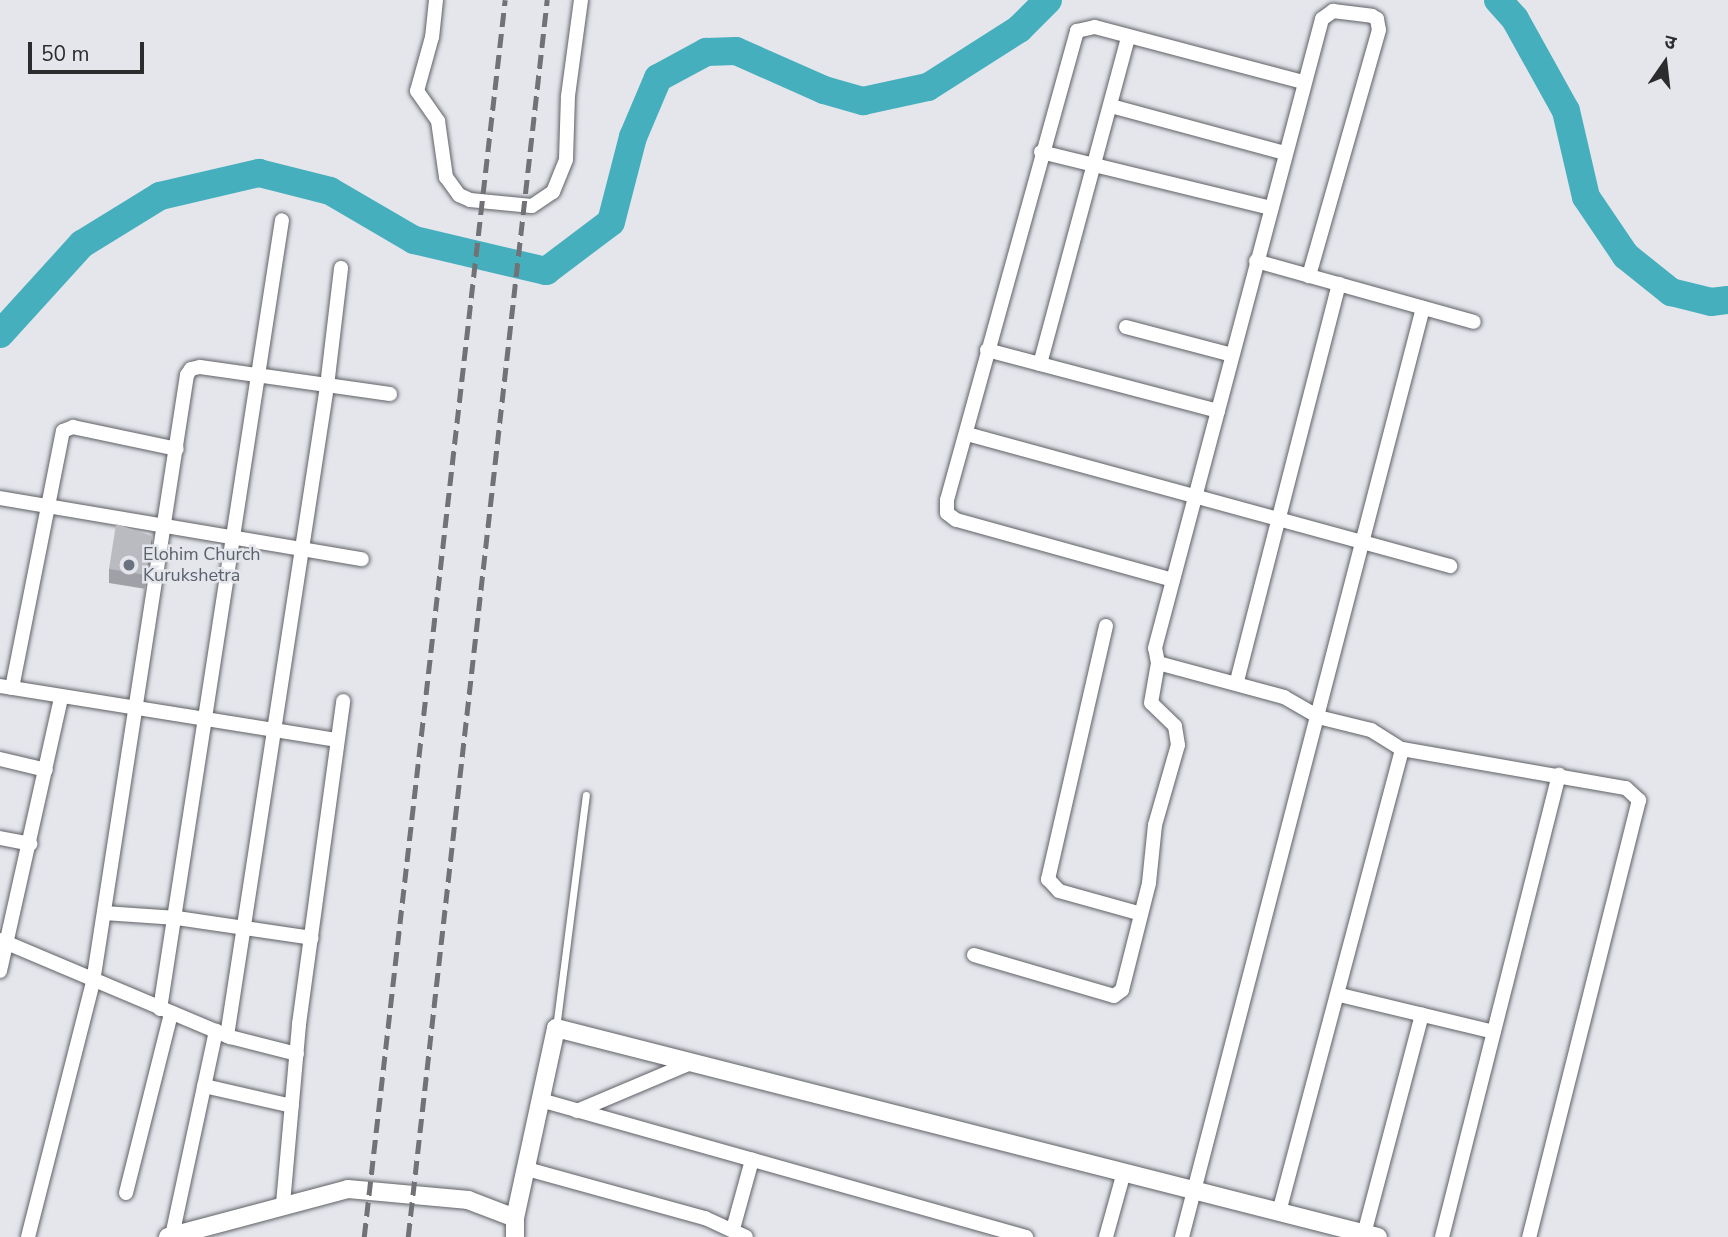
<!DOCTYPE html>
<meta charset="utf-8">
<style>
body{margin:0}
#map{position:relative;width:1728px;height:1237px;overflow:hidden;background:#e4e6ec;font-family:"Nunito Sans","Noto Sans Devanagari",sans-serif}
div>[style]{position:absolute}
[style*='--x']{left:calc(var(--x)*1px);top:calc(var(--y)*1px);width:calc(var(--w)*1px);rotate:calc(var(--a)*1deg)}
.river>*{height:28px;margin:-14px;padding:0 14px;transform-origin:14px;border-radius:14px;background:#46afbd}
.roads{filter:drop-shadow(0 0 2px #5f6166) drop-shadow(0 0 2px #5f6166)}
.service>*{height:7px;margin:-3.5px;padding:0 3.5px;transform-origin:3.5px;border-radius:3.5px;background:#fff}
.minor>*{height:14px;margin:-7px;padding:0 7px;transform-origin:7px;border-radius:7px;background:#fff}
.tertiary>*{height:18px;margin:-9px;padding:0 9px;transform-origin:9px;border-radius:9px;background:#fff}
.rail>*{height:4.5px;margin-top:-2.25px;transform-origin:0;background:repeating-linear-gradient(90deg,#717276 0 14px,transparent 0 21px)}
.wall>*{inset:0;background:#9fa1a6}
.shaded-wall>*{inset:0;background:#828387}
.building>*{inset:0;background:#b9bbc1}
.dots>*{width:19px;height:19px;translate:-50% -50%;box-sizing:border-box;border:4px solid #e4e6ec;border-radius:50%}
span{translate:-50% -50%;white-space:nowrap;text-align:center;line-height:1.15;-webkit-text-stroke:5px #e4e6ec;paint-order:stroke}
.worship-label{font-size:18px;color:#5b616d}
.left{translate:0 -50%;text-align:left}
.north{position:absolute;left:1630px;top:28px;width:70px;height:70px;-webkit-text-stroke:5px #e4e6ec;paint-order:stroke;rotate:14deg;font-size:19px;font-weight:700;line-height:28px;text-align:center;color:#2c2c2f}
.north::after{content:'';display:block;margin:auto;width:24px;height:32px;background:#2c2c2f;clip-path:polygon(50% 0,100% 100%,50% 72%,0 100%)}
.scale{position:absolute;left:28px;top:42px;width:116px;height:32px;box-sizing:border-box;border:4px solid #2c2c2f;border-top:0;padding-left:9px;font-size:21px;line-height:24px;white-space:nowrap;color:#2c2c2f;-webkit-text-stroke:5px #e4e6ec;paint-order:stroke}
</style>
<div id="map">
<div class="river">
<i style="--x:1498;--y:0;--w:25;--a:48"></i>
<i style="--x:1515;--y:19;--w:105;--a:61"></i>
<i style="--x:1566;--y:111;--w:88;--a:76.9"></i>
<i style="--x:1586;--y:197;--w:71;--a:55.9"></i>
<i style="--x:1626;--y:256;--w:58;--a:38.7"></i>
<i style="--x:1671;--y:292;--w:41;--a:14"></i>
<i style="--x:1711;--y:302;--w:17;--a:-7"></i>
<i style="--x:0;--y:334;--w:122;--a:-47.7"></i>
<i style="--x:82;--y:244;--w:92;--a:-31.6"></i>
<i style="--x:160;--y:196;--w:102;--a:-13.1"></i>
<i style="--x:259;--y:173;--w:73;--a:14.2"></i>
<i style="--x:330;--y:191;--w:97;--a:30.3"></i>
<i style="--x:414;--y:240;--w:136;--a:13.2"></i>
<i style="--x:546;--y:271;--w:81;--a:-37"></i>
<i style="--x:611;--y:222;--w:88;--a:-75.5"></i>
<i style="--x:633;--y:137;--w:64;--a:-67"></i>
<i style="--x:658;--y:78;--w:55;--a:-28.4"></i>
<i style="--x:706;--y:52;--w:30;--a:-2"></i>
<i style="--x:736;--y:51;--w:96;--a:23.9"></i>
<i style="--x:824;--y:90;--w:41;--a:15.8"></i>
<i style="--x:863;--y:101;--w:66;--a:-12.2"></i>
<i style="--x:928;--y:87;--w:108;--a:-32.5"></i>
<i style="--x:1019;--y:29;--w:41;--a:-45"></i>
</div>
<div class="roads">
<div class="service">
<i style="--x:556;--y:1028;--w:235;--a:-82.7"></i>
</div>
<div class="minor">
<i style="--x:436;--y:0;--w:37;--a:96"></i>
<i style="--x:432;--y:37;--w:56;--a:105.5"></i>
<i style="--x:417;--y:91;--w:37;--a:55"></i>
<i style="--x:438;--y:121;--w:57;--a:81.9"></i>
<i style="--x:446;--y:177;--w:22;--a:54"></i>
<i style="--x:459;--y:195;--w:12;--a:24"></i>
<i style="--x:470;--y:200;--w:62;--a:5.5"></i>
<i style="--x:532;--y:206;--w:25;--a:-34"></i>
<i style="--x:553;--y:192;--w:35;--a:-68"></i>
<i style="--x:566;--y:159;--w:63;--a:-88.2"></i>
<i style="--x:568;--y:96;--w:97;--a:-82.3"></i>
<i style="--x:1111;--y:106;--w:180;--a:15.1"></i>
<i style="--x:1041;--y:152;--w:236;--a:13.7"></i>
<i style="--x:1256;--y:261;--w:226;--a:15.6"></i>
<i style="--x:1126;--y:327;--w:110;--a:14.8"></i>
<i style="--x:987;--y:350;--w:239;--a:14.8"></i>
<i style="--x:1040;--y:364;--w:339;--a:-74.9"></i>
<i style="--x:967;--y:434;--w:501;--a:15.29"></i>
<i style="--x:0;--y:498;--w:367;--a:9.6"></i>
<i style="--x:1173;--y:580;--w:225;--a:-164.5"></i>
<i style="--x:956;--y:520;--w:11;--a:-142"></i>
<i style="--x:947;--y:513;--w:13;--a:-90"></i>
<i style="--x:947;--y:500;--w:487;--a:-74.5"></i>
<i style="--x:1077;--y:31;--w:18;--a:-13"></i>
<i style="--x:1095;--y:27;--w:215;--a:14.8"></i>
<i style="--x:1106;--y:626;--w:260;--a:102.9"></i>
<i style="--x:1048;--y:879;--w:16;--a:47"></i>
<i style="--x:1059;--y:891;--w:82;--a:15.6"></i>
<i style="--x:1158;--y:663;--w:131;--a:15.1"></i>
<i style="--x:1284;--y:697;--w:39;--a:30"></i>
<i style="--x:1318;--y:717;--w:55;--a:13.8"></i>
<i style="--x:1371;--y:730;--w:36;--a:32"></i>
<i style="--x:1402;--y:749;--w:227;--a:9.9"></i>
<i style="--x:1626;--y:788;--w:18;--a:43"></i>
<i style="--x:1639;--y:800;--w:451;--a:104.1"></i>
<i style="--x:1237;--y:681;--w:410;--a:-75.6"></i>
<i style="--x:0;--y:686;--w:341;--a:9.1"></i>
<i style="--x:12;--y:688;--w:262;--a:-78.8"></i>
<i style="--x:63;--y:431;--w:11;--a:-22"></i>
<i style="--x:73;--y:427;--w:106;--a:11.9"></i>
<i style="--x:0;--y:759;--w:47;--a:13.4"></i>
<i style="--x:0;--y:838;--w:31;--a:11"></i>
<i style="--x:104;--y:913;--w:73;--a:3.9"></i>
<i style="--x:177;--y:918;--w:136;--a:8.4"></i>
<i style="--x:0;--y:940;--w:250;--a:22.9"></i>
<i style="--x:230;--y:1037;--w:69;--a:14.2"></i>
<i style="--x:974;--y:955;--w:146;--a:16.3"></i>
<i style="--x:1114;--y:996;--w:10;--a:-37"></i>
<i style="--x:1122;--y:990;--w:110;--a:-75.8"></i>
<i style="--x:1149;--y:883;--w:58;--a:-84.1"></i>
<i style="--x:1155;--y:825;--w:83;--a:-74"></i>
<i style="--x:1178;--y:745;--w:19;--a:-99"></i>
<i style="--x:1175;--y:726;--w:33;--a:-136"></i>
<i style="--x:1151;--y:703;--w:41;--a:-80.1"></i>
<i style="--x:1158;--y:663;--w:15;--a:-101"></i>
<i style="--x:1155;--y:648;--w:651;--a:-75.13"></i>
<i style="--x:1322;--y:19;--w:14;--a:-36"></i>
<i style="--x:1333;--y:11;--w:39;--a:7"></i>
<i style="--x:1372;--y:16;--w:6;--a:31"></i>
<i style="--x:1377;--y:19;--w:11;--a:80"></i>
<i style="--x:1379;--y:30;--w:256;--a:105.9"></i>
<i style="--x:0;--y:971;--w:279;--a:-77.4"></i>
<i style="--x:1340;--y:995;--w:158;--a:13.5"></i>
<i style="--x:160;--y:1009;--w:798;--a:-81.21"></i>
<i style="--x:227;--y:1036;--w:658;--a:-81.25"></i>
<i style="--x:327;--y:386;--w:119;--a:-83.2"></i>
<i style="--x:204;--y:1086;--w:90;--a:12.8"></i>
<i style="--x:544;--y:1101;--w:501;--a:15.76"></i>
<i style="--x:577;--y:1111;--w:126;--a:-22.9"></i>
<i style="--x:527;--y:1169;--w:185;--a:15.4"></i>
<i style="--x:705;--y:1218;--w:45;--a:24.9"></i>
<i style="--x:126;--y:1193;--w:185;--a:-75.9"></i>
<i style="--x:283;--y:1204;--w:181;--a:-84.9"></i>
<i style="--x:299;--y:1024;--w:326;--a:-82.2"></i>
<i style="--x:1279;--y:1212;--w:479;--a:-75.1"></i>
<i style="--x:733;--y:1229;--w:72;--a:-74.6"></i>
<i style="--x:1364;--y:1234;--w:227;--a:-75.2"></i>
<i style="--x:172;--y:1236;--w:210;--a:-77.9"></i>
<i style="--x:28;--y:1237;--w:263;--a:-75.7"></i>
<i style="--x:93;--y:982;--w:614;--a:-81.2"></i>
<i style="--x:187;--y:375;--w:7;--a:-56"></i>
<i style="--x:191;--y:369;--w:9;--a:-13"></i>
<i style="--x:200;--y:367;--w:192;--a:8.1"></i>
<i style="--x:1106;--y:1237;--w:67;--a:-74.5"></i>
<i style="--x:1182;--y:1237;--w:960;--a:-75.46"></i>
<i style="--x:1442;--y:1237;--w:477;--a:-75.8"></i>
</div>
<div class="tertiary">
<i style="--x:515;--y:1218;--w:194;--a:-77.8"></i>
<i style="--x:556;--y:1028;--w:848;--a:14.27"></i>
<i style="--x:168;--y:1237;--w:186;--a:-14.9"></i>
<i style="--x:348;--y:1189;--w:121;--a:5.2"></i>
<i style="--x:468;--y:1200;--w:50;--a:21"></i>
<i style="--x:515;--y:1218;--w:19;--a:90"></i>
</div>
</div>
<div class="rail">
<i style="--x:364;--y:1237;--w:1245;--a:-83.5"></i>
<i style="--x:408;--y:1237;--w:1245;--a:-83.59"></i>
</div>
<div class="wall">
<i style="clip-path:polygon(152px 550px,146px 589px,109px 583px,109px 569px)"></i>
</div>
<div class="shaded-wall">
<i style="clip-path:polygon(152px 536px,152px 550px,146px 589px,146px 575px)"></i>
</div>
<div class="building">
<i style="clip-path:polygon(116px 524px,152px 536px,146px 575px,109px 569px)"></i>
</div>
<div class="dots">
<i style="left:129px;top:565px;background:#6b7280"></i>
</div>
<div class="worship-label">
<span class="left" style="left:143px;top:565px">Elohim Church<br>Kurukshetra</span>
</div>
<div class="north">उ</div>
<div class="scale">50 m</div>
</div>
